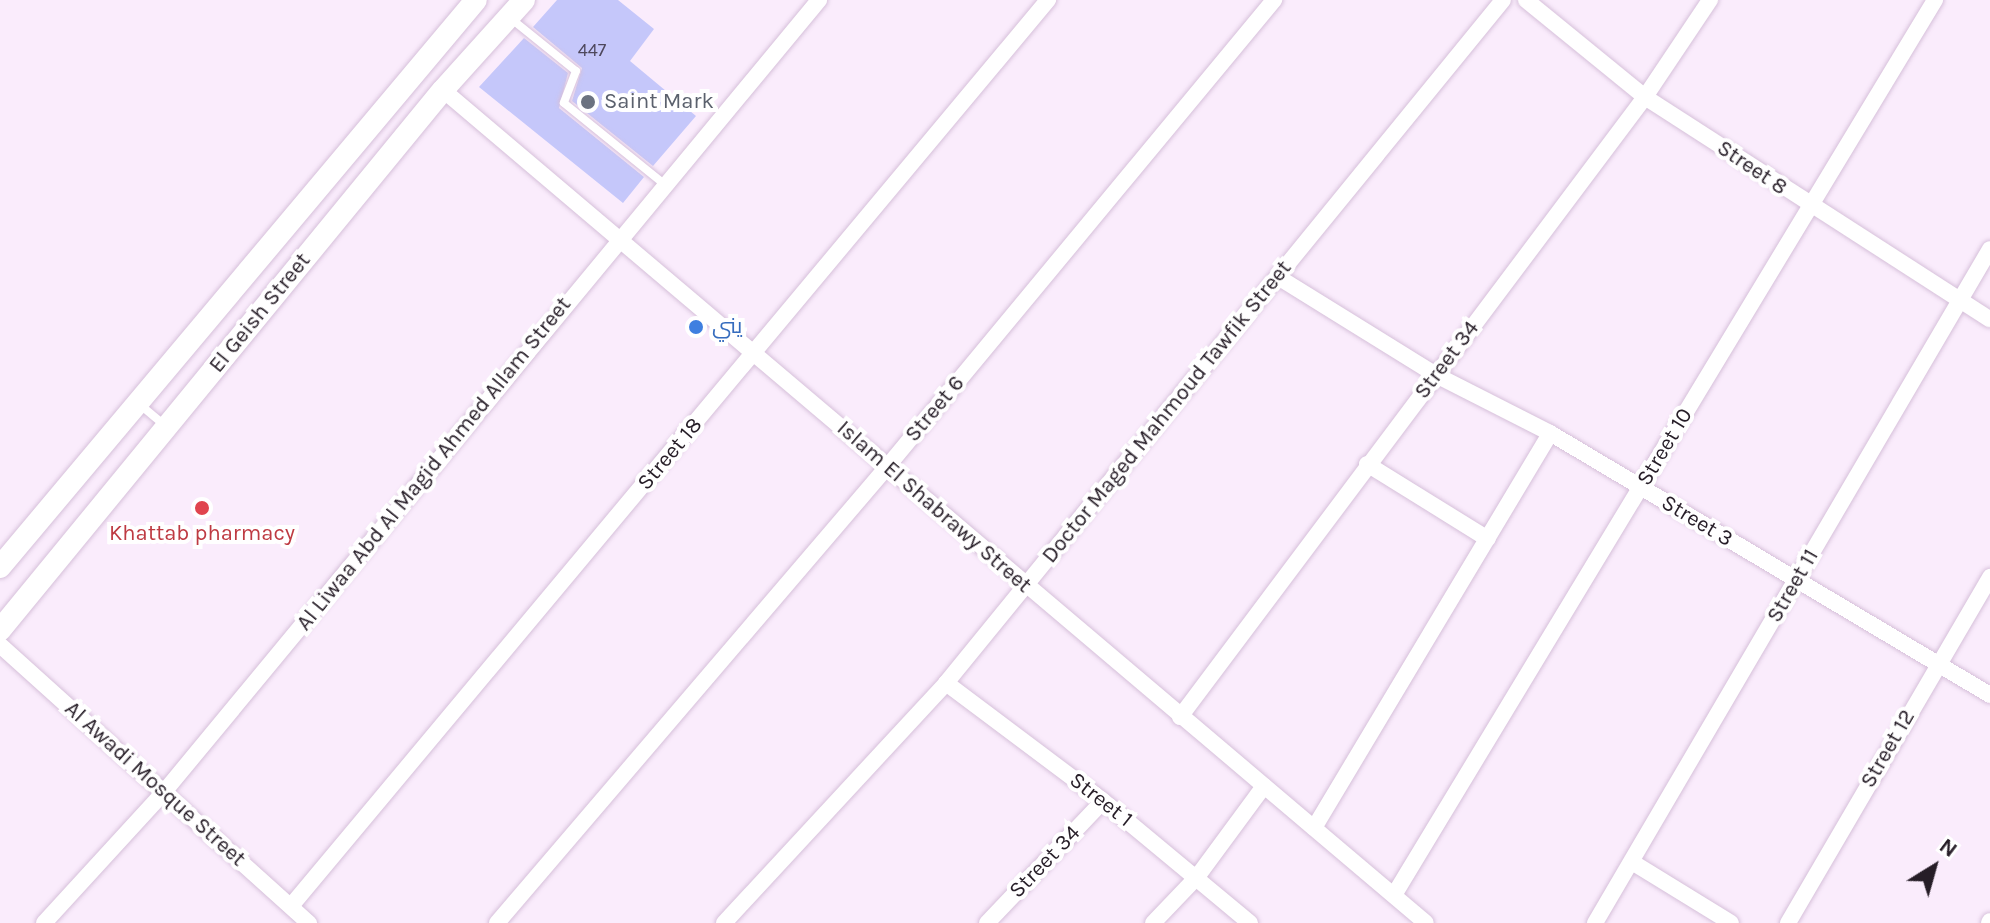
<!DOCTYPE html>
<meta charset="utf-8">
<style>
body{margin:0}
#map{position:relative;width:1990px;height:923px;overflow:hidden;background:#faecfc;font-family:Karla,Cairo,sans-serif}
div>[style]{position:absolute}
[style*='--x']{left:calc(var(--x)*1px);top:calc(var(--y)*1px);width:calc(var(--w)*1px);rotate:calc(var(--a)*1deg)}
.building>*{inset:0;background:#c5c7fa}
.roads{filter:drop-shadow(0 0 2px #d6c0da) drop-shadow(0 0 2px #d6c0da)}
.lane>*{height:8px;margin:-4px;padding:0 4px;transform-origin:4px;border-radius:4px;background:#fff}
.street>*{height:16px;margin:-8px;padding:0 8px;transform-origin:8px;border-radius:8px;background:#fff}
.secondary>*{height:22px;margin:-11px;padding:0 11px;transform-origin:11px;border-radius:11px;background:#fff}
.dots>*{width:22px;height:22px;translate:-50% -50%;box-sizing:border-box;border:4px solid #fff;border-radius:50%}
span{translate:-50% -50%;white-space:nowrap;text-align:center;line-height:1.15;-webkit-text-stroke:8px #fff;paint-order:stroke}
.number-label{font-size:18px;color:#4e485c}
.number-label span{-webkit-text-stroke-width:0}
.worship-label{font-size:22px;color:#5b616d}
.left{translate:0 -50%;text-align:left}
.street-label{font-size:22px;color:#261d27}
.shop-label{font-size:22px;color:#366cbe}
.health-label{font-size:22px;color:#be3a42}
.north{position:absolute;left:1894px;top:827px;width:80px;height:80px;-webkit-text-stroke:6px #fff;paint-order:stroke;rotate:37deg;font-size:22px;font-weight:700;line-height:32px;text-align:center;color:#261d27}
.north::after{content:'';display:block;margin:auto;width:28px;height:36px;background:#261d27;clip-path:polygon(50% 0,100% 100%,50% 72%,0 100%)}
</style>
<div id="map">
<div class="building">
<i style="clip-path:polygon(557px 0,618px 0,654px 29px,630px 61px,696px 116px,653px 166px,572px 101px,582px 68px,533px 27px)"></i>
<i style="clip-path:polygon(524px 38px,568px 73px,559px 108px,644px 177px,623px 203px,479px 87px)"></i>
</div>
<div class="roads">
<div class="lane">
<i style="--x:509;--y:17;--w:86;--a:38.9"></i>
<i style="--x:576;--y:71;--w:34;--a:111"></i>
<i style="--x:564;--y:103;--w:129;--a:39"></i>
<i style="--x:138;--y:403;--w:34;--a:40"></i>
</div>
<div class="street">
<i style="--x:1526;--y:0;--w:154;--a:39.2"></i>
<i style="--x:1645;--y:97;--w:410;--a:32.8"></i>
<i style="--x:443;--y:90;--w:1288;--a:40.28"></i>
<i style="--x:1278;--y:277;--w:186;--a:31.8"></i>
<i style="--x:1436;--y:375;--w:128;--a:27"></i>
<i style="--x:1550;--y:433;--w:512;--a:30.77"></i>
<i style="--x:1367;--y:464;--w:142;--a:31.8"></i>
<i style="--x:0;--y:645;--w:416;--a:42"></i>
<i style="--x:946;--y:683;--w:196;--a:36.9"></i>
<i style="--x:1103;--y:801;--w:191;--a:39.7"></i>
<i style="--x:1180;--y:717;--w:775;--a:-53.13"></i>
<i style="--x:1645;--y:97;--w:117;--a:-56.2"></i>
<i style="--x:1314;--y:828;--w:460;--a:-59.1"></i>
<i style="--x:1632;--y:862;--w:116;--a:31.6"></i>
<i style="--x:1394;--y:895;--w:1046;--a:-58.85"></i>
<i style="--x:291;--y:906;--w:1181;--a:-50.12"></i>
<i style="--x:44;--y:923;--w:178;--a:-47.5"></i>
<i style="--x:164;--y:792;--w:1028;--a:-50.41"></i>
<i style="--x:497;--y:923;--w:600;--a:-49.46"></i>
<i style="--x:887;--y:467;--w:607;--a:-50.35"></i>
<i style="--x:724;--y:923;--w:327;--a:-47.2"></i>
<i style="--x:946;--y:683;--w:881;--a:-50.8"></i>
<i style="--x:987;--y:923;--w:168;--a:-46.4"></i>
<i style="--x:1153;--y:923;--w:64;--a:-46.3"></i>
<i style="--x:1197;--y:877;--w:113;--a:-53.6"></i>
<i style="--x:1595;--y:923;--w:781;--a:-59.63"></i>
<i style="--x:1788;--y:923;--w:401;--a:-59.7"></i>
<i style="--x:1989;--y:923;--w:2;--a:-63"></i>
</div>
<div class="secondary">
<i style="--x:0;--y:567;--w:740;--a:-49.99"></i>
<i style="--x:0;--y:630;--w:698;--a:-50.64"></i>
<i style="--x:443;--y:90;--w:121;--a:-48"></i>
</div>
</div>
<div class="dots">
<i style="left:588px;top:102px;background:#6b7280"></i>
<i style="left:696px;top:327px;background:#3f7fe0"></i>
<i style="left:202px;top:508px;background:#e0444e"></i>
</div>
<div class="number-label">
<span style="left:592px;top:50px">447</span>
</div>
<div class="worship-label">
<span class="left" style="left:604px;top:102px">Saint Mark</span>
</div>
<div class="street-label">
<span style="left:1752px;top:168px;rotate:34deg">Street 8</span>
<span style="left:260px;top:313px;rotate:-51deg">El Geish Street</span>
<span style="left:1447px;top:360px;rotate:-53deg">Street 34</span>
<span style="left:935px;top:409px;rotate:-50deg">Street 6</span>
<span style="left:1167px;top:412px;rotate:-51deg">Doctor Maged Mahmoud Tawfik Street</span>
<span style="left:1665px;top:447px;rotate:-59deg">Street 10</span>
<span style="left:670px;top:454px;rotate:-50deg">Street 18</span>
<span style="left:434px;top:464px;rotate:-51deg">Al Liwaa Abd Al Magid Ahmed Allam Street</span>
<span style="left:934px;top:507px;rotate:41deg">Islam El Shabrawy Street</span>
<span style="left:1697px;top:521px;rotate:31deg">Street 3</span>
<span style="left:1793px;top:586px;rotate:-60deg">Street 11</span>
<span style="left:1888px;top:749px;rotate:-60deg">Street 12</span>
<span style="left:155px;top:784px;rotate:42deg">Al Awadi Mosque Street</span>
<span style="left:1101px;top:800px;rotate:38deg">Street 1</span>
<span style="left:1045px;top:862px;rotate:-46deg">Street 34</span>
</div>
<div class="shop-label">
<span class="left" style="left:712px;top:327px">يني</span>
</div>
<div class="health-label">
<span style="left:202px;top:534px">Khattab pharmacy</span>
</div>
<div class="north">N</div>
</div>
